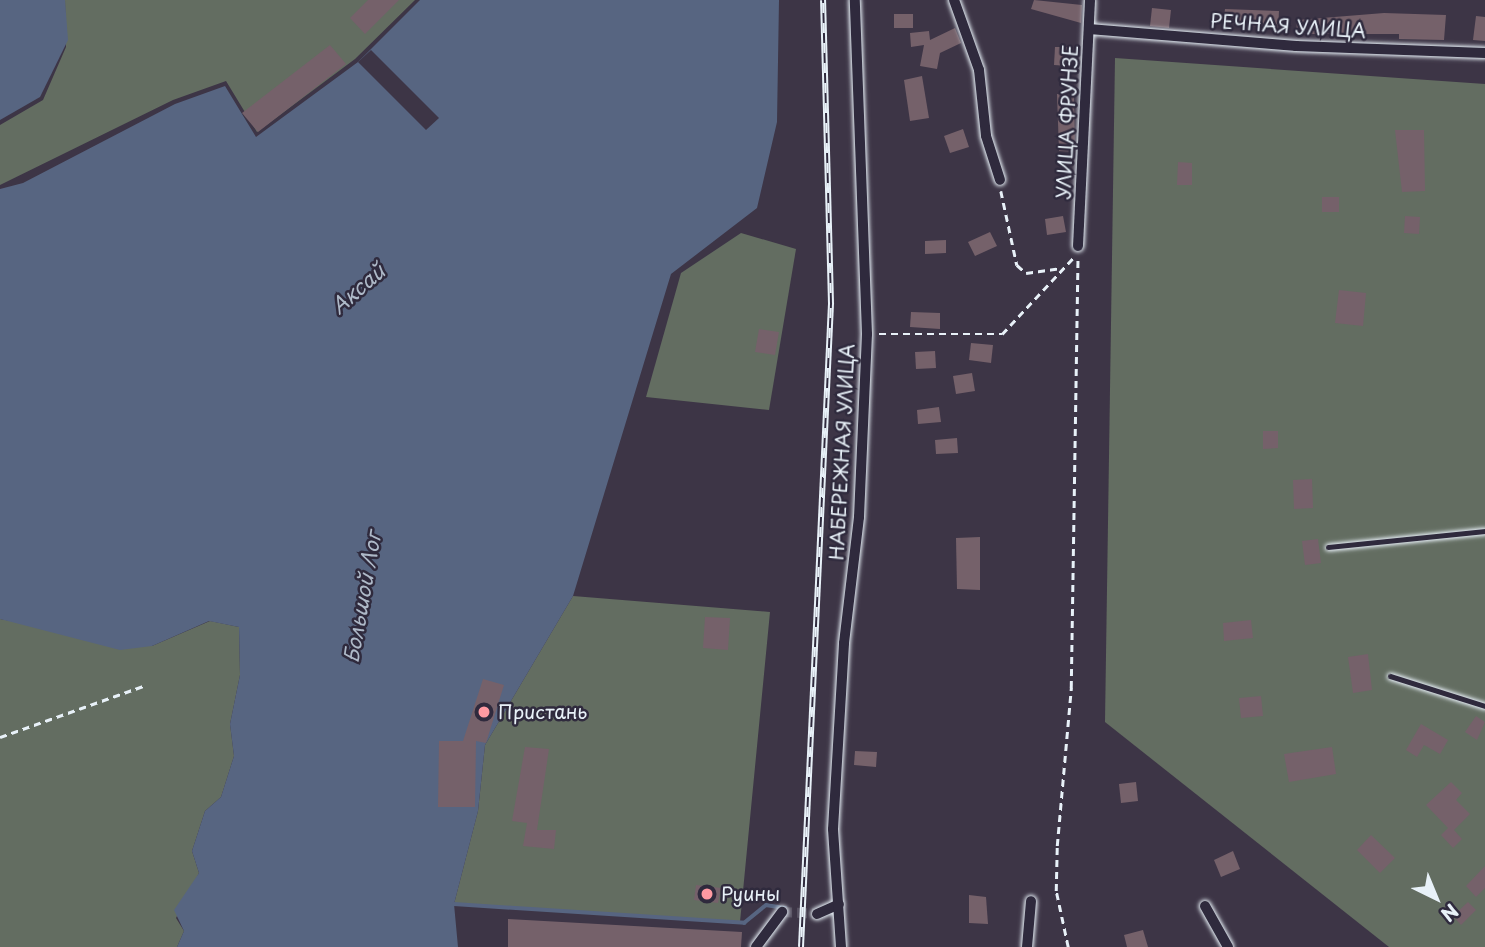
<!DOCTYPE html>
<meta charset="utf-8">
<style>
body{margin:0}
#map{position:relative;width:1485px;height:947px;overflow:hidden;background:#3d3546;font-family:"Playpen Sans",sans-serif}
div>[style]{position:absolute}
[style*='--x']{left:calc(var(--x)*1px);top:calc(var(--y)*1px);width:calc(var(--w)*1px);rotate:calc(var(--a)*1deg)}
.green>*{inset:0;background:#636d61}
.water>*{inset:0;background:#576581}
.pier>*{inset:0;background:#3d3546}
.stream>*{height:3.5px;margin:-1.75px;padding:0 1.75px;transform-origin:1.75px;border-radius:1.75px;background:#576581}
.building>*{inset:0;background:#75616a}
.minor-tunnel>*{height:10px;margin-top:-5px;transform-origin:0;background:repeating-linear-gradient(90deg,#575161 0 10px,transparent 0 15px)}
.path>*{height:2.5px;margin-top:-1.25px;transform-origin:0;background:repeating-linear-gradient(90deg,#e8f1f8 0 7px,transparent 0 12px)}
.roads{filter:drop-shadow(0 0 2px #e8f1f8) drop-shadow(0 0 2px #e8f1f8)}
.service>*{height:5px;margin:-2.5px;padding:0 2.5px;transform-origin:2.5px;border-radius:2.5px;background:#2f2a3d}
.minor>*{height:10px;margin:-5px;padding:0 5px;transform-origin:5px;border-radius:5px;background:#2f2a3d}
.rail>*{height:6px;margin-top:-3px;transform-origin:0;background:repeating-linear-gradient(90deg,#2f2a3d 0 10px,#e8f1f8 0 20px);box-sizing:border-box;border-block:2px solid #e8f1f8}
.dots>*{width:19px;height:19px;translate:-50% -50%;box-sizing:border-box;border:4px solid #2f2a3d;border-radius:50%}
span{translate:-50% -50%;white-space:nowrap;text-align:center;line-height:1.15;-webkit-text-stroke:5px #2f2a3d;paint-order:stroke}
.street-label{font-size:19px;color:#e8f1f8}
.poi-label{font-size:19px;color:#e8f1f8}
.left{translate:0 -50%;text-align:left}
.water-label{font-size:21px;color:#aeb9c8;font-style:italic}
.north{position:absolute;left:1401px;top:863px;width:70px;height:70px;-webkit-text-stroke:5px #2f2a3d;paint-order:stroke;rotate:137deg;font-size:19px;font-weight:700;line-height:28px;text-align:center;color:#e8f1f8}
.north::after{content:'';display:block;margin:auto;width:24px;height:32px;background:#e8f1f8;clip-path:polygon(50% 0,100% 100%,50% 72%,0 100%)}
</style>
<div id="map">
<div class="green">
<i style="clip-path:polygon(65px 0,415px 0,355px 59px,257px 132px,226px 81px,173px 100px,0 185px,0 125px,43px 100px,66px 47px)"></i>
<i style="clip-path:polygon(1115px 58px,1485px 84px,1485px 947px,1389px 947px,1105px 722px)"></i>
<i style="clip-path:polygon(741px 233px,796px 249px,769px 410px,646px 397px,681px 273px)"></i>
<i style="clip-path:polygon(573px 596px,770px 612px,740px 922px,454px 904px,478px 811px,485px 745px)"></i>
<i style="clip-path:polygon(0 619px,152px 646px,210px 621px,239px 627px,240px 675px,230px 724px,234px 756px,221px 797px,205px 811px,192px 851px,199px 873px,176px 918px,184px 931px,177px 947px,0 947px)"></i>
</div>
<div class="water">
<i style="clip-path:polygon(0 0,65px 0,68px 40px,40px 97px,0 120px)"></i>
<i style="clip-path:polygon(420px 0,779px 0,777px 122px,757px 208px,671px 274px,573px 596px,485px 745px,478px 811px,454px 904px,458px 947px,177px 947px,184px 931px,174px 910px,199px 873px,192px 851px,205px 811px,221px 797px,234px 756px,230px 724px,240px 675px,239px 627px,209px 621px,152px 646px,120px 650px,0 619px,0 189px,23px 183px,175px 104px,225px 86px,256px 137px,358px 62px)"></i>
</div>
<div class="pier">
<i style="clip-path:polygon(371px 50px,439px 118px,426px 130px,358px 62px)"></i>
</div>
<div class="stream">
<i style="--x:454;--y:904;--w:291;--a:3.7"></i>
<i style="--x:744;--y:923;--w:28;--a:-39"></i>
<i style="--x:766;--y:905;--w:20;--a:9"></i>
</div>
<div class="building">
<i style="clip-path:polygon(368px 0,399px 0,365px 34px,350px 18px)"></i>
<i style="clip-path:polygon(1034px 0,1082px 5px,1081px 23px,1031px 9px)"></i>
<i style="clip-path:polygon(1152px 8px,1171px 10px,1169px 28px,1150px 26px)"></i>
<i style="clip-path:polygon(1225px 9px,1279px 11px,1278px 29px,1223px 23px)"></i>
<i style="clip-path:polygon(1384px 13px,1446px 15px,1444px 40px,1399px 39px,1399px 34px,1296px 34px,1297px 20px)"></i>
<i style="clip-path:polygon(894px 14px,913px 14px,913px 28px,894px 28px)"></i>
<i style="clip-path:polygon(1476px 16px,1485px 17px,1485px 41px,1473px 40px)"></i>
<i style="clip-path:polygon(955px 28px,961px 43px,940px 53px,937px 69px,920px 66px,924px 45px,911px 47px,910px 33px,929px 31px,930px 40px)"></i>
<i style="clip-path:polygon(330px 45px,346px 64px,258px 132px,242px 113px)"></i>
<i style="clip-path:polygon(1055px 47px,1069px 47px,1068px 66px,1054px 65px)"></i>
<i style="clip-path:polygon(922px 76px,929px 118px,910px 121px,904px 80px)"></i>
<i style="clip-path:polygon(1057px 94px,1074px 95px,1075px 152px,1059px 151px)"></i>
<i style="clip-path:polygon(963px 129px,969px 147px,950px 153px,944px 136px)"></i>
<i style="clip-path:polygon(1395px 130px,1424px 130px,1425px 191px,1402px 192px)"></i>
<i style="clip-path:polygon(1178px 162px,1192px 163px,1192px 185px,1177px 185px)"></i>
<i style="clip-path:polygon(1322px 197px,1339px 197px,1339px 212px,1322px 212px)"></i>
<i style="clip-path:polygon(1063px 216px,1066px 232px,1047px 235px,1045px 219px)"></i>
<i style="clip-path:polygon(1405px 216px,1420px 217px,1419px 234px,1404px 233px)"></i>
<i style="clip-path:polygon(990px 232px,997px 246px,975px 256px,968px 242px)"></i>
<i style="clip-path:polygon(946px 240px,946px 253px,925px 254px,925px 241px)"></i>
<i style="clip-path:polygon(1339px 290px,1366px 293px,1363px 326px,1335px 323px)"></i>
<i style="clip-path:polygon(911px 312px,940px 313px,940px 329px,910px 327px)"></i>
<i style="clip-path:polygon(759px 329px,779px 332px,775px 355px,755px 352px)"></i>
<i style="clip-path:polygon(971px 343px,993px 345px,991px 363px,969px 360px)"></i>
<i style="clip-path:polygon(935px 351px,936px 368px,916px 369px,915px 352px)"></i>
<i style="clip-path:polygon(972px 373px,975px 391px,956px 394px,953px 376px)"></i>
<i style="clip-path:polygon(939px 407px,941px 422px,918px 424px,917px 410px)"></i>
<i style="clip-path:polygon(1263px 431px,1278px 431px,1278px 448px,1263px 449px)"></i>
<i style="clip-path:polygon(957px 438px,958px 453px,936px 454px,935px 440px)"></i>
<i style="clip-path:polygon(1312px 479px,1313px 508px,1294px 509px,1293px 480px)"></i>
<i style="clip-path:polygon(980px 537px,980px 590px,957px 589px,956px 538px)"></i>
<i style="clip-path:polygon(1318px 539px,1321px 563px,1305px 565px,1302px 541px)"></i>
<i style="clip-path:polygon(705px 617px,730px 618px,728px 650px,703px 648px)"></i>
<i style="clip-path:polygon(1251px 620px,1253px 638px,1224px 641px,1223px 623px)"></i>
<i style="clip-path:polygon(1368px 654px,1372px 690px,1353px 693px,1348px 657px)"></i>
<i style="clip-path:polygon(483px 679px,504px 685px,486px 743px,476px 741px,475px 807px,438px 807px,439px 741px,463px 741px)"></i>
<i style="clip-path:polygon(1261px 696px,1263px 716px,1241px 718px,1239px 698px)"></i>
<i style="clip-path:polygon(1476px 716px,1485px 722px,1477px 740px,1465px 732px)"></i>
<i style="clip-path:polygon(1421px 724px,1448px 740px,1440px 754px,1424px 745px,1417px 757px,1406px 750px)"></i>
<i style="clip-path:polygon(525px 747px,549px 749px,537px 830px,556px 830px,554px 849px,523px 846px,527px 823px,512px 821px)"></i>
<i style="clip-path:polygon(1332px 747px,1336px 774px,1289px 782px,1284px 754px)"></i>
<i style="clip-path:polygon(855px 751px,877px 752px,876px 767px,854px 765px)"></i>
<i style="clip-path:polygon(1136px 782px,1138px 801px,1121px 803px,1119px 784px)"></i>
<i style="clip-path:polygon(1451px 782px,1462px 793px,1456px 800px,1470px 814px,1454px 830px,1462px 839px,1453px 848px,1441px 835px,1448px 828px,1426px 805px)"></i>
<i style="clip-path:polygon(1371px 835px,1395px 858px,1380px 873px,1357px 850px)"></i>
<i style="clip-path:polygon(1233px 851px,1240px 869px,1221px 877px,1214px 860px)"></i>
<i style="clip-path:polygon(1485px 866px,1485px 888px,1476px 897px,1466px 886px)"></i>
<i style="clip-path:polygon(696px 885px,721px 888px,718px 903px,694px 900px)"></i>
<i style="clip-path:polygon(969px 895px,986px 897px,988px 924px,969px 923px)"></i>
<i style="clip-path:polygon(1468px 902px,1476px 910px,1461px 925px,1453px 916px)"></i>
<i style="clip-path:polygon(508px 919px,742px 932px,741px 947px,508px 947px)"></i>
<i style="clip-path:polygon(1143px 930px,1148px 947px,1127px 947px,1124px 935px)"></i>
</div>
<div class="minor-tunnel">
<i style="--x:782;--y:912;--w:35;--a:3"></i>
</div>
<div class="path">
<i style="--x:1001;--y:191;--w:76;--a:77.8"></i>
<i style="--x:1017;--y:265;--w:12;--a:42"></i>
<i style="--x:1026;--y:273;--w:34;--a:-8"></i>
<i style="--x:879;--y:334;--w:123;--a:0"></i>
<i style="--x:1002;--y:334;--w:107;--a:-46.9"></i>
<i style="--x:0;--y:737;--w:155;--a:-19.6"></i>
<i style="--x:1068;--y:947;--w:57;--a:-102.1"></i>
<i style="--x:1056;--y:891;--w:45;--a:-88.7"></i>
<i style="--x:1057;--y:846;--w:159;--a:-84.9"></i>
<i style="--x:1071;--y:688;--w:432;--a:-89.1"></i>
</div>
<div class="roads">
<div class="service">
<i style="--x:1328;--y:547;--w:158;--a:-5.8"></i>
<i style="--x:1390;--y:676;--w:100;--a:17.5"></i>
</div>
<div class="minor">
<i style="--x:954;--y:0;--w:74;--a:70.3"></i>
<i style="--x:979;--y:70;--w:66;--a:83.9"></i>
<i style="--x:986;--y:136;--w:46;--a:72.3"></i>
<i style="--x:1089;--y:29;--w:208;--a:4.7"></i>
<i style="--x:1296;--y:46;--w:189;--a:2.1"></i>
<i style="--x:1078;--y:246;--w:246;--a:-87.2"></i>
<i style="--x:1205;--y:906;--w:47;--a:60.7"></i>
<i style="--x:817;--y:914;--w:24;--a:-24"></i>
<i style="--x:756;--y:947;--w:44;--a:-53.4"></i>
<i style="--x:841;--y:947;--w:118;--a:-93.9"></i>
<i style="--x:833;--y:829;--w:186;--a:-86.6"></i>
<i style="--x:844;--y:643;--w:127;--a:-83.2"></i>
<i style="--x:859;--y:517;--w:183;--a:-87.5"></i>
<i style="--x:867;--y:334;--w:334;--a:-92.1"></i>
<i style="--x:1027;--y:947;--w:46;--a:-85"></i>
</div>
</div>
<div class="rail">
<i style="--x:801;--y:947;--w:645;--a:-87.33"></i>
<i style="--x:831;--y:303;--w:303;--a:-91.5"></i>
</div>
<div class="dots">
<i style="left:484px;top:712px;background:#ff9aa2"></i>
<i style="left:707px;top:894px;background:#ff9aa2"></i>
</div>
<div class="street-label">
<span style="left:1288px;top:26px;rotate:4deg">РЕЧНАЯ УЛИЦА</span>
<span style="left:1067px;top:122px;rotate:-87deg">УЛИЦА ФРУНЗЕ</span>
<span style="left:842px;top:452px;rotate:-87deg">НАБЕРЕЖНАЯ УЛИЦА</span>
</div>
<div class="poi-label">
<span class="left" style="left:498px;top:712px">Пристань</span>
<span class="left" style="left:721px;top:894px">Руины</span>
</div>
<div class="water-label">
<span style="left:357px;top:288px;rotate:-41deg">Аксай</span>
<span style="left:361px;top:597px;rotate:-80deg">Большой Лог</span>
</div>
<div class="north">N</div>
</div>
